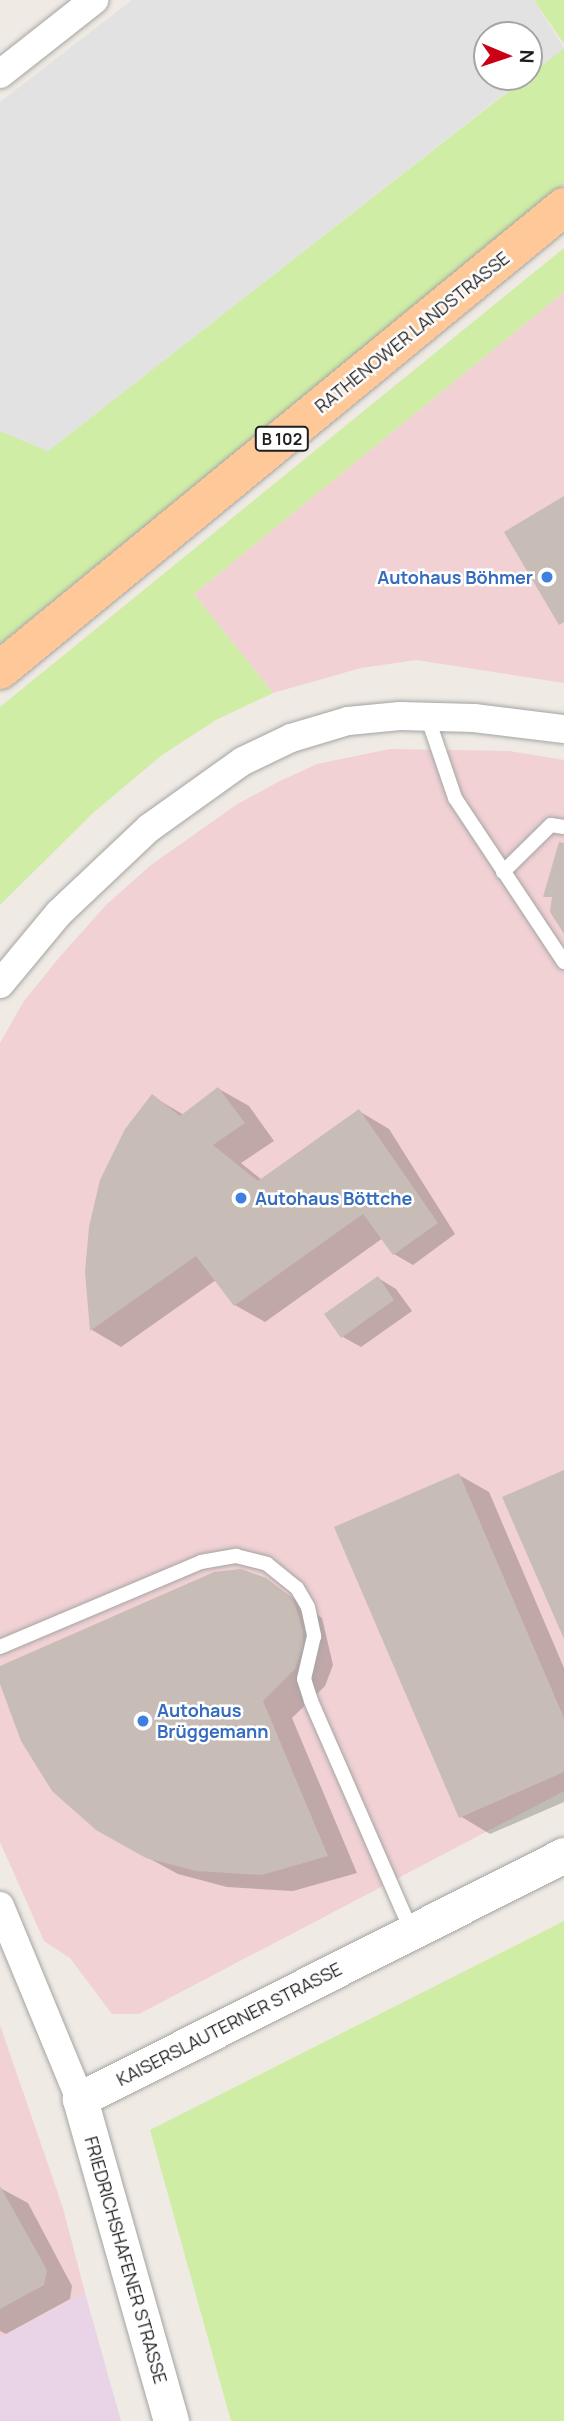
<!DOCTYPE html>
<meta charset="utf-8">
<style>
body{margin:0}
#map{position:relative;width:564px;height:2421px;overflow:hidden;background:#efeae3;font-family:Manrope,sans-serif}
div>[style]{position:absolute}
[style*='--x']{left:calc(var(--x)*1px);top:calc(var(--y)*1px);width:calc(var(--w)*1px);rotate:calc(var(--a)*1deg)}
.commercial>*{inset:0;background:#f1d1d3}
.industrial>*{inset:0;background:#e9d4e7}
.grass>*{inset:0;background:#d0eda6}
.parking>*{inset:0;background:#e2e2e2}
.shadow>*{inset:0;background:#0003}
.building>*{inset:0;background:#c7bcb6}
.roads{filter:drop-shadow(0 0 2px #a5a5a5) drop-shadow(0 0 2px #a5a5a5)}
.service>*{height:14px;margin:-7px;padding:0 7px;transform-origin:7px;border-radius:7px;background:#fff}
.minor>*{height:28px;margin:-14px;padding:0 14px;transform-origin:14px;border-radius:14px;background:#fff}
.tertiary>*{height:35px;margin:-17.5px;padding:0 17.5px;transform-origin:17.5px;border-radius:17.5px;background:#fff}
.primary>*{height:38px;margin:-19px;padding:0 19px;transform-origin:19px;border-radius:19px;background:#ffc898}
.dots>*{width:19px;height:19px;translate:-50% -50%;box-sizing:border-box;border:4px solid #fff;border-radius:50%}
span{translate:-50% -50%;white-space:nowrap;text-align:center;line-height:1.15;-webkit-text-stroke:5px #fff;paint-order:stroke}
.shield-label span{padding:2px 5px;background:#fff;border:2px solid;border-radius:5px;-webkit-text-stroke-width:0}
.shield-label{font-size:16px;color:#1e1e1e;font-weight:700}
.street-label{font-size:18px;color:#1e1e1e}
.shop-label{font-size:18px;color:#366cbe;font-weight:700}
.right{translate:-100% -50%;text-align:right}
.left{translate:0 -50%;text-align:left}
.north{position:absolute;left:473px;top:21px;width:70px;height:70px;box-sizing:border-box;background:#fff;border:2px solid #a5a5a5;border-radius:50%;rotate:92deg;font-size:19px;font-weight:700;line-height:28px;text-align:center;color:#1e1e1e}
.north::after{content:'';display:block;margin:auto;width:24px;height:32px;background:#cb0014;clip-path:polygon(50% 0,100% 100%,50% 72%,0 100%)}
</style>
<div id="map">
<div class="commercial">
<i style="clip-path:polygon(564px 292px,564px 683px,416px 660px,361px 668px,273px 693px,194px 594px)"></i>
<i style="clip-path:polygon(390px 749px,509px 751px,564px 760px,564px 1791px,139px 2014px,112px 2014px,70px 1958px,44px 1941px,0 1842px,0 1043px,24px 1001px,58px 959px,106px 905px,151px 865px,236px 805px,278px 782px,317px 764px)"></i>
<i style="clip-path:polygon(0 2025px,63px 2208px,85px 2293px,0 2338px)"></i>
</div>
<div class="industrial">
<i style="clip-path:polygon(85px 2293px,121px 2421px,0 2421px,0 2338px)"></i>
</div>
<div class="grass">
<i style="clip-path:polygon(534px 0,564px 0,564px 44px)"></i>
<i style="clip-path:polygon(564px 48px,564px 184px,0 644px,0 431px,48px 451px)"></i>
<i style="clip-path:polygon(564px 248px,564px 292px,194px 594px,273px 693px,216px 720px,162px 755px,93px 813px,0 905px,0 707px)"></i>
<i style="clip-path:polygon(564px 1921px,564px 2421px,231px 2421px,150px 2130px)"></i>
</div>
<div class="parking">
<i style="clip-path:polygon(132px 0,534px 0,564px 48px,529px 75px,529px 35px,487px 35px,487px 77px,526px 77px,48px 451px,0 431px,0 102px)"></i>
</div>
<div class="shadow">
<i style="clip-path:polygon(219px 1089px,249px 1106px,274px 1141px,241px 1163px,262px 1180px,359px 1111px,389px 1129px,455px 1234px,413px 1265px,394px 1254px,383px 1238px,265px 1322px,235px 1305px,216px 1280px,121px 1347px,92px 1330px,152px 1096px,184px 1115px)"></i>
<i style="clip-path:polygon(378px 1278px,396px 1289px,412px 1311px,361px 1347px,343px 1337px)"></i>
<i style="clip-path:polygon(459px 1475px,489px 1492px,564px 1668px,564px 1802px,490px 1834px,460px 1816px)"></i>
<i style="clip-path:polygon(265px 1579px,322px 1618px,333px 1665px,325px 1686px,292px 1718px,357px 1873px,293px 1891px,227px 1887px,178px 1874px,128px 1847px,0 1678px,0 1668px)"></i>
<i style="clip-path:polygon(0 2188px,28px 2203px,72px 2286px,70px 2299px,6px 2334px,0 2331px)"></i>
</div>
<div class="building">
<i style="clip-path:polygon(564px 496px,564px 622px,559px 625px,504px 532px)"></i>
<i style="clip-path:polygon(559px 842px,564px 843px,564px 934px,550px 912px,552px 897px,543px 897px)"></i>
<i style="clip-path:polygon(218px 1087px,245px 1123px,213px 1145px,258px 1181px,359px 1109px,438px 1223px,393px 1255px,363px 1214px,234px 1306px,196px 1256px,90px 1331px,85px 1272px,89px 1227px,100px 1180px,125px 1129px,152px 1094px,180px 1116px)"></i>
<i style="clip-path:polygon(378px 1276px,394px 1300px,341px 1338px,324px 1314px)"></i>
<i style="clip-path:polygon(564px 1470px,564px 1639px,502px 1497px)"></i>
<i style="clip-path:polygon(459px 1473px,564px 1718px,564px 1772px,459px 1818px,334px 1527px)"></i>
<i style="clip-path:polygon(241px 1569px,266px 1578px,293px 1599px,303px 1630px,303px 1647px,295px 1669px,263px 1701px,328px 1856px,262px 1875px,196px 1871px,146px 1858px,96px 1830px,52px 1791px,21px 1741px,0 1684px,0 1666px,214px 1572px)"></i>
<i style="clip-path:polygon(0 2186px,47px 2270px,44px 2285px,0 2309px)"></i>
</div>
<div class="roads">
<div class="service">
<i style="--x:427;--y:716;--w:87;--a:71.1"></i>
<i style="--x:455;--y:798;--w:197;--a:56.4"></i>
<i style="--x:503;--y:872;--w:67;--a:-44.4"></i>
<i style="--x:551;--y:825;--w:13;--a:9"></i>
<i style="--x:0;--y:1647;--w:218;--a:-22.9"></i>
<i style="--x:201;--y:1562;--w:36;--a:-10"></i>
<i style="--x:236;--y:1556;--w:32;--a:14"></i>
<i style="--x:267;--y:1564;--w:38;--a:39"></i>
<i style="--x:297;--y:1588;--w:22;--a:60"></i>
<i style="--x:308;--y:1607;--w:30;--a:78"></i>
<i style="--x:314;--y:1636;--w:44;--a:103.1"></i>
<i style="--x:304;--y:1679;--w:23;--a:72"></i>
<i style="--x:311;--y:1701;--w:252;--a:66.4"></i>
</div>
<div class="minor">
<i style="--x:0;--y:74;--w:120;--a:-38.2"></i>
<i style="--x:0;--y:984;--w:92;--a:-50.3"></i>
<i style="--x:59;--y:913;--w:124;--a:-43.4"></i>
<i style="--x:149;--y:828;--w:115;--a:-35.5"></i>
<i style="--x:243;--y:761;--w:53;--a:-25.6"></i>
<i style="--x:291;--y:738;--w:59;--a:-16.6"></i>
<i style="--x:348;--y:721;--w:52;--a:-5.5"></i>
<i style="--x:400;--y:716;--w:74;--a:1.5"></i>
<i style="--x:474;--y:718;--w:91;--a:7"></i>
<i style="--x:0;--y:1906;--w:209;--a:67.5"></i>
</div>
<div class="tertiary">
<i style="--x:171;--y:2421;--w:335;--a:-105.8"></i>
<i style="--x:80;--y:2099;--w:542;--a:-26.75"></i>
</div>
<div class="primary">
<i style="--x:0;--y:670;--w:730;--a:-39.38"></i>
</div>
</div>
<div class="dots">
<i style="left:547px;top:577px;background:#3f7fe0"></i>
<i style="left:241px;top:1198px;background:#3f7fe0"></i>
<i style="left:143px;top:1721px;background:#3f7fe0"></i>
</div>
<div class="shield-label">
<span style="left:282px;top:439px">B 102</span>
</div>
<div class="street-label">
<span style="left:412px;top:332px;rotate:-39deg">RATHENOWER LANDSTRASSE</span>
<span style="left:229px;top:2024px;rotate:-27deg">KAISERSLAUTERNER STRASSE</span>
<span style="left:126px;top:2260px;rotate:74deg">FRIEDRICHSHAFENER STRASSE</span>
</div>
<div class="shop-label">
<span class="right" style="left:533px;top:577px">Autohaus Böhmer</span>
<span class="left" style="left:255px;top:1198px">Autohaus Böttche</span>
<span class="left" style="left:157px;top:1721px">Autohaus<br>Brüggemann</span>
</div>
<div class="north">N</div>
</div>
